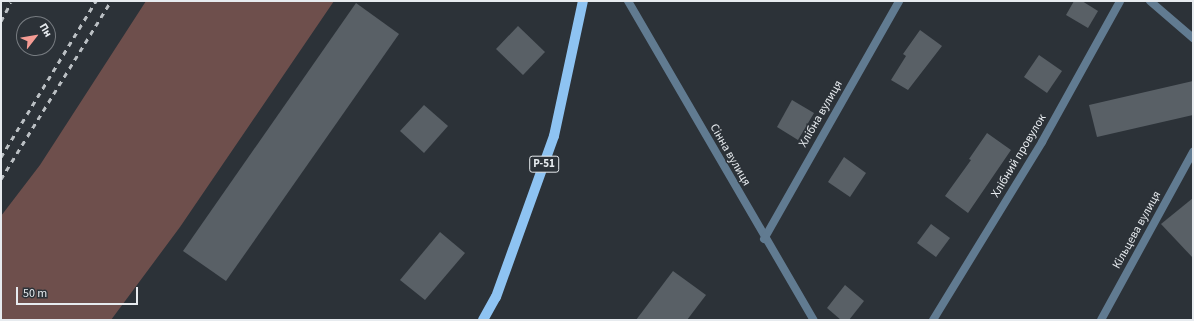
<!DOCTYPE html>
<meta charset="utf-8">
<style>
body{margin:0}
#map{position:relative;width:1194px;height:321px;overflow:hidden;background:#2c3238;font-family:"Source Sans 3",sans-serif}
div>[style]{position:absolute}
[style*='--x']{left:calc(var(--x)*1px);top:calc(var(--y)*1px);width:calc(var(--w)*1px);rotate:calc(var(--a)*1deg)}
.forest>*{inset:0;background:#6e4f4c}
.building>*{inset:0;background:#596066}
.minor>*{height:8px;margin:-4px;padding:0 4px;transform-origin:4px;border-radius:4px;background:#617b91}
.primary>*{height:10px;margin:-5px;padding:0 5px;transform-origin:5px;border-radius:5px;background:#8ec3f2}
.rail>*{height:3px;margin-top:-1.5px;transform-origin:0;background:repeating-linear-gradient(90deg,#bbc0c4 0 5px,transparent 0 10px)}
span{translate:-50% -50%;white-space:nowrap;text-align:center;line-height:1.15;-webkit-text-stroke:3px #2c3238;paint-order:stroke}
.shield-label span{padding:1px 3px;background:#2c3238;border:1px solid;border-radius:3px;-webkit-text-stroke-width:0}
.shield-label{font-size:11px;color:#e7ebef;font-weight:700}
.street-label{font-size:12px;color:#e7ebef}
.frame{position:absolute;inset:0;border:2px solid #e7ebef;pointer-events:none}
.north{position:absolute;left:16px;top:16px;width:40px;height:40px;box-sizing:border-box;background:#2c3238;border:1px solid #777c81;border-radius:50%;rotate:59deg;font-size:11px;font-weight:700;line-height:16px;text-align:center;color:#e7ebef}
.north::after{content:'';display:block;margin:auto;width:14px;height:18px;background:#f59c94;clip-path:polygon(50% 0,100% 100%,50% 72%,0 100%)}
.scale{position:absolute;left:16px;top:287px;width:122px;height:18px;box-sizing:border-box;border:2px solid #e7ebef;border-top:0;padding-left:5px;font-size:12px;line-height:14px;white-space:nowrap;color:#e7ebef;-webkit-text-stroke:3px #2c3238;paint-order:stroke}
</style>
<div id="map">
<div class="forest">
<i style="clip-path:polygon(146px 1px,334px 1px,180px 227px,111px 320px,1px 320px,1px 216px,40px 165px)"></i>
</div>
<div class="building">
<i style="clip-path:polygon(1074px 1px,1082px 1px,1098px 11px,1088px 28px,1066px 15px)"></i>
<i style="clip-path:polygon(356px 3px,399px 34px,226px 281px,183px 251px)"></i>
<i style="clip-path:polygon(518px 26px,545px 52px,523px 75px,496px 49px)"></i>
<i style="clip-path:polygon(920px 30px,942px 46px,908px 90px,891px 80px,906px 56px,903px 54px)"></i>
<i style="clip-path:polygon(1039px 55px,1062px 71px,1047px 93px,1024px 77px)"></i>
<i style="clip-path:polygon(1193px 81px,1193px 115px,1097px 137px,1089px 105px)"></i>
<i style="clip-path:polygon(792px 100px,814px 113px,798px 140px,777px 127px)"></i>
<i style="clip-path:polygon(424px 105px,448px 126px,424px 153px,400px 131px)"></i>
<i style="clip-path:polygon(987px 133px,1011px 150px,968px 213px,945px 196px,971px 160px,969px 159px)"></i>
<i style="clip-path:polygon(844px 157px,866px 173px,850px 197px,828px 182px)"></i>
<i style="clip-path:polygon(1193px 198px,1193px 258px,1161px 224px)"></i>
<i style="clip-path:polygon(931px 224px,950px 238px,936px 257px,917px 243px)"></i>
<i style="clip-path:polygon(440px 232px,465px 253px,425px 300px,400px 280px)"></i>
<i style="clip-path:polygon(673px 271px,706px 295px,687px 320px,636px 320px)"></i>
<i style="clip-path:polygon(845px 285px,864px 301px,849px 320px,841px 320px,827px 308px)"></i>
</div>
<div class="minor">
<i style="--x:628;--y:1;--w:369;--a:59.8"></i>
<i style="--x:1150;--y:1;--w:57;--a:40.7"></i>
<i style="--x:764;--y:239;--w:274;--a:-60.4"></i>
<i style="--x:933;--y:320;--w:209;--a:-58.5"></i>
<i style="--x:1042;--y:142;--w:161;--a:-61"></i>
<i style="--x:1101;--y:320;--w:192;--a:-61.3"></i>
</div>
<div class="primary">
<i style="--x:483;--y:320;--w:26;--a:-61"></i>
<i style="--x:496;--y:297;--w:171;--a:-70.2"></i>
<i style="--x:554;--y:136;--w:138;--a:-77.9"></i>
</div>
<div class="rail">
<i style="--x:1;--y:21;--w:21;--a:-62"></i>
<i style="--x:1;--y:157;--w:183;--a:-58.7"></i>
<i style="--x:1;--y:179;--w:209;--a:-58.3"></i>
</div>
<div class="shield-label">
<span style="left:544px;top:164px">Р-51</span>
</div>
<div class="street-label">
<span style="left:821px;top:114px;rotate:-60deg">Хлібна вулиця</span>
<span style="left:730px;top:155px;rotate:60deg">Сінна вулиця</span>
<span style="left:1019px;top:156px;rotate:-59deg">Хлібний провулок</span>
<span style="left:1137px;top:230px;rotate:-61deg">Кільцева вулиця</span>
</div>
<div class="frame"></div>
<div class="north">Пн</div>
<div class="scale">50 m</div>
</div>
